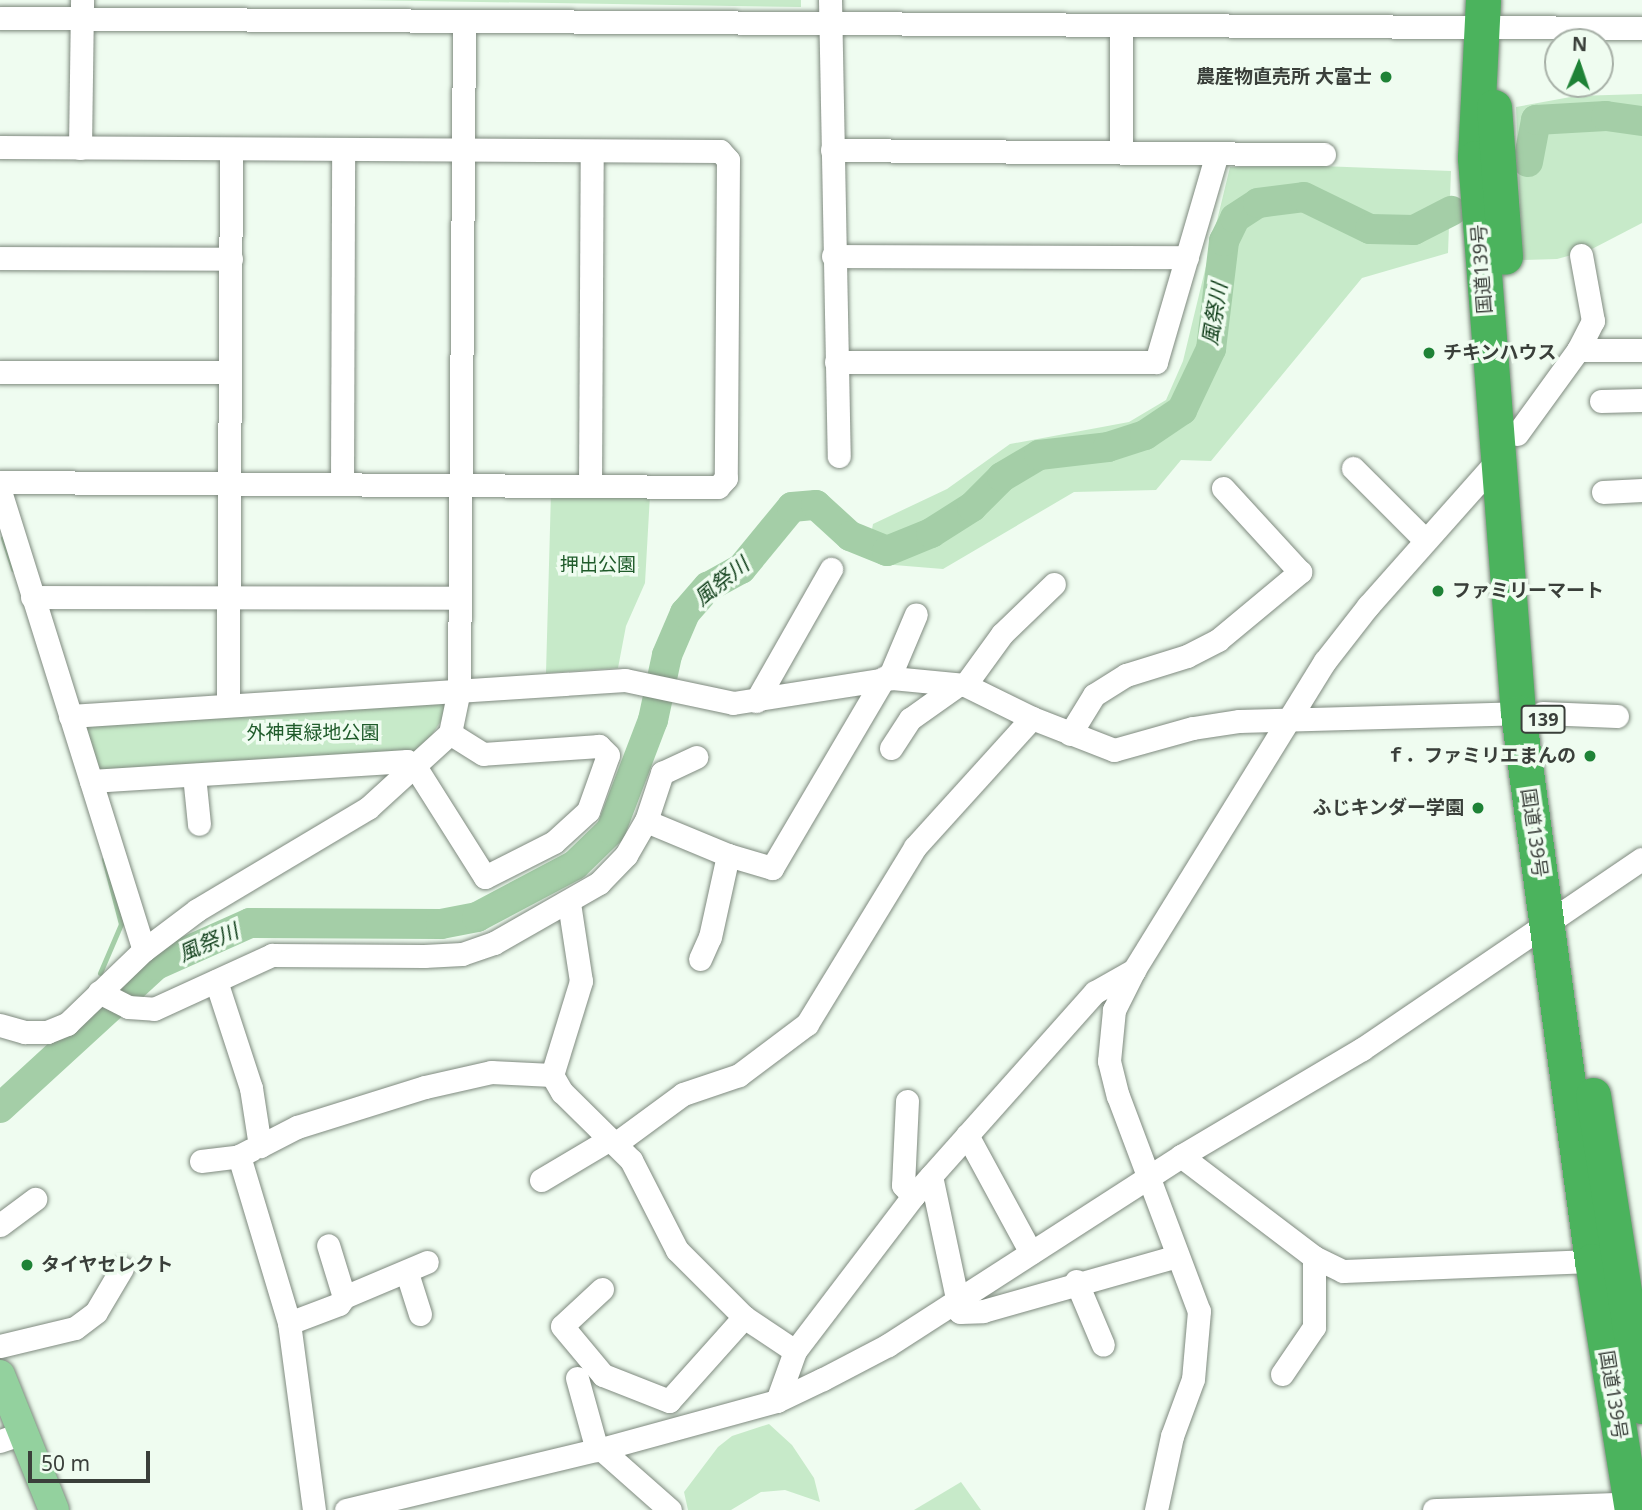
<!DOCTYPE html>
<meta charset="utf-8">
<style>
body{margin:0}
#map{position:relative;width:1642px;height:1510px;overflow:hidden;background:#effcf0;font-family:"Noto Sans","Noto Sans JP",sans-serif}
div>[style]{position:absolute}
[style*='--x']{left:calc(var(--x)*1px);top:calc(var(--y)*1px);width:calc(var(--w)*1px);rotate:calc(var(--a)*1deg)}
.green>*{inset:0;background:#c7eac9}
.stream>*{height:5px;margin:-2.5px;padding:0 2.5px;transform-origin:2.5px;border-radius:2.5px;background:#a4cea7}
.river>*{height:30px;margin:-15px;padding:0 15px;transform-origin:15px;border-radius:15px;background:#a4cea7}
.roads{filter:drop-shadow(0 0 2px #7f8a7f) drop-shadow(0 0 2px #7f8a7f)}
.minor>*{height:23px;margin:-11.5px;padding:0 11.5px;transform-origin:11.5px;border-radius:11.5px;background:#fff}
.major>*{height:30px;margin:-15px;padding:0 15px;transform-origin:15px;border-radius:15px;background:#93d19e}
.highway>*{height:35px;margin:-17.5px;padding:0 17.5px;transform-origin:17.5px;border-radius:17.5px;background:#4bb35d}
.dots>*{width:19px;height:19px;translate:-50% -50%;box-sizing:border-box;border:4px solid #effcf0;border-radius:50%}
span{translate:-50% -50%;white-space:nowrap;text-align:center;line-height:1.15;-webkit-text-stroke:7px #effcf0;paint-order:stroke}
.shield-label span{padding:2px 5px;background:#effcf0;border:2px solid;border-radius:5px;-webkit-text-stroke-width:0}
.shield-label{font-size:18px;color:#3a3f3a;font-weight:700}
.poi-label{font-size:19px;color:#3a3f3a;font-weight:700}
.right{translate:-100% -50%;text-align:right}
.left{translate:0 -50%;text-align:left}
.street-label{font-size:19px;color:#3a3f3a}
.park-label{font-size:19px;color:#1f5b2a}
.water-label{font-size:21px;color:#0d3c17;font-style:italic}
.north{position:absolute;left:1544px;top:28px;width:70px;height:70px;box-sizing:border-box;background:#effcf0;border:2px solid #a7b0a7;border-radius:50%;rotate:2deg;font-size:19px;font-weight:700;line-height:28px;text-align:center;color:#3a3f3a}
.north::after{content:'';display:block;margin:auto;width:24px;height:32px;background:#1e8236;clip-path:polygon(50% 0,100% 100%,50% 72%,0 100%)}
.scale{position:absolute;left:28px;top:1451px;width:122px;height:32px;box-sizing:border-box;border:4px solid #3a3f3a;border-top:0;padding-left:9px;font-size:21px;line-height:24px;white-space:nowrap;color:#3a3f3a;-webkit-text-stroke:5px #effcf0;paint-order:stroke}
</style>
<div id="map">
<div class="green">
<i style="clip-path:polygon(359px 0,801px 0,801px 7px)"></i>
<i style="clip-path:polygon(1642px 94px,1642px 223px,1590px 250px,1557px 259px,1522px 260px,1516px 107px,1576px 96px)"></i>
<i style="clip-path:polygon(1321px 166px,1451px 171px,1448px 253px,1362px 278px,1211px 461px,1181px 460px,1156px 490px,1074px 492px,943px 569px,894px 565px,867px 555px,873px 524px,947px 489px,1010px 444px,1129px 422px,1166px 400px,1183px 361px,1230px 167px)"></i>
<i style="clip-path:polygon(551px 492px,650px 495px,645px 583px,626px 626px,618px 668px,546px 673px)"></i>
<i style="clip-path:polygon(442px 698px,447px 712px,421px 751px,97px 773px,82px 723px)"></i>
<i style="clip-path:polygon(769px 1424px,792px 1445px,814px 1478px,820px 1502px,785px 1490px,761px 1492px,731px 1510px,688px 1510px,684px 1492px,718px 1447px,732px 1436px)"></i>
<i style="clip-path:polygon(961px 1482px,981px 1510px,914px 1510px)"></i>
</div>
<div class="stream">
<i style="--x:3;--y:538;--w:33;--a:72"></i>
<i style="--x:100;--y:973;--w:53;--a:-66.8"></i>
<i style="--x:121;--y:924;--w:67;--a:-104.7"></i>
<i style="--x:94;--y:1025;--w:17;--a:-80"></i>
</div>
<div class="river">
<i style="--x:1528;--y:162;--w:43;--a:-79.2"></i>
<i style="--x:1536;--y:120;--w:70;--a:-3.3"></i>
<i style="--x:1606;--y:116;--w:36;--a:8"></i>
<i style="--x:0;--y:1108;--w:212;--a:-42.5"></i>
<i style="--x:156;--y:965;--w:103;--a:-24.1"></i>
<i style="--x:250;--y:923;--w:191;--a:0.3"></i>
<i style="--x:441;--y:924;--w:37;--a:-11"></i>
<i style="--x:477;--y:917;--w:111;--a:-28"></i>
<i style="--x:575;--y:865;--w:50;--a:-44.2"></i>
<i style="--x:611;--y:830;--w:118;--a:-69.1"></i>
<i style="--x:653;--y:720;--w:66;--a:-77.8"></i>
<i style="--x:667;--y:655;--w:46;--a:-66.8"></i>
<i style="--x:685;--y:613;--w:35;--a:-49"></i>
<i style="--x:708;--y:587;--w:38;--a:-29"></i>
<i style="--x:741;--y:569;--w:80;--a:-50.6"></i>
<i style="--x:792;--y:507;--w:24;--a:-5"></i>
<i style="--x:816;--y:505;--w:46;--a:42.4"></i>
<i style="--x:850;--y:536;--w:40;--a:22"></i>
<i style="--x:887;--y:551;--w:48;--a:-22.2"></i>
<i style="--x:931;--y:533;--w:49;--a:-32.4"></i>
<i style="--x:972;--y:507;--w:42;--a:-45"></i>
<i style="--x:1002;--y:477;--w:43;--a:-30.7"></i>
<i style="--x:1039;--y:455;--w:69;--a:-6.6"></i>
<i style="--x:1108;--y:447;--w:39;--a:-18"></i>
<i style="--x:1145;--y:435;--w:45;--a:-34"></i>
<i style="--x:1182;--y:410;--w:68;--a:-64.6"></i>
<i style="--x:1211;--y:349;--w:109;--a:-83.1"></i>
<i style="--x:1224;--y:241;--w:25;--a:-64"></i>
<i style="--x:1235;--y:218;--w:27;--a:-33"></i>
<i style="--x:1258;--y:203;--w:46;--a:-7.4"></i>
<i style="--x:1304;--y:197;--w:73;--a:25.9"></i>
<i style="--x:1370;--y:229;--w:44;--a:1.3"></i>
<i style="--x:1414;--y:230;--w:42;--a:-27.2"></i>
</div>
<div class="roads">
<div class="minor">
<i style="--x:830;--y:0;--w:456;--a:88.9"></i>
<i style="--x:0;--y:18;--w:1642;--a:0.35"></i>
<i style="--x:0;--y:147;--w:720;--a:0.32"></i>
<i style="--x:720;--y:151;--w:12;--a:48"></i>
<i style="--x:728;--y:160;--w:318;--a:90.4"></i>
<i style="--x:726;--y:478;--w:12;--a:132"></i>
<i style="--x:718;--y:487;--w:718;--a:-179.6"></i>
<i style="--x:80;--y:148;--w:148;--a:-89.2"></i>
<i style="--x:832;--y:150;--w:492;--a:0.5"></i>
<i style="--x:1121;--y:152;--w:127;--a:-90"></i>
<i style="--x:833;--y:256;--w:354;--a:0.2"></i>
<i style="--x:0;--y:258;--w:231;--a:0.2"></i>
<i style="--x:1578;--y:350;--w:33;--a:-63"></i>
<i style="--x:1593;--y:321;--w:67;--a:-100.3"></i>
<i style="--x:836;--y:362;--w:320;--a:0"></i>
<i style="--x:1156;--y:362;--w:217;--a:-73.7"></i>
<i style="--x:0;--y:372;--w:230;--a:0"></i>
<i style="--x:1601;--y:401;--w:41;--a:-1.4"></i>
<i style="--x:1517;--y:434;--w:104;--a:-54"></i>
<i style="--x:1578;--y:350;--w:64;--a:0"></i>
<i style="--x:1353;--y:468;--w:102;--a:45"></i>
<i style="--x:342;--y:484;--w:334;--a:-89.8"></i>
<i style="--x:590;--y:486;--w:335;--a:-89.7"></i>
<i style="--x:0;--y:491;--w:481;--a:72.6"></i>
<i style="--x:1603;--y:492;--w:39;--a:-3"></i>
<i style="--x:32;--y:597;--w:428;--a:0.1"></i>
<i style="--x:889;--y:678;--w:69;--a:-67.1"></i>
<i style="--x:965;--y:685;--w:63;--a:-54"></i>
<i style="--x:1002;--y:634;--w:72;--a:-43.9"></i>
<i style="--x:756;--y:701;--w:152;--a:-60.4"></i>
<i style="--x:228;--y:703;--w:554;--a:-89.69"></i>
<i style="--x:1542;--y:713;--w:75;--a:2.3"></i>
<i style="--x:70;--y:716;--w:556;--a:-3.71"></i>
<i style="--x:625;--y:680;--w:110;--a:12"></i>
<i style="--x:733;--y:703;--w:161;--a:-8.9"></i>
<i style="--x:892;--y:678;--w:73;--a:5.5"></i>
<i style="--x:965;--y:685;--w:75;--a:26.2"></i>
<i style="--x:1032;--y:718;--w:88;--a:21.3"></i>
<i style="--x:1114;--y:750;--w:82;--a:-15.6"></i>
<i style="--x:1193;--y:728;--w:47;--a:-8.7"></i>
<i style="--x:1239;--y:721;--w:279;--a:-1.6"></i>
<i style="--x:1070;--y:734;--w:46;--a:-58.4"></i>
<i style="--x:1094;--y:695;--w:38;--a:-32"></i>
<i style="--x:1126;--y:675;--w:64;--a:-17.3"></i>
<i style="--x:1187;--y:656;--w:35;--a:-27"></i>
<i style="--x:1218;--y:640;--w:107;--a:-39.7"></i>
<i style="--x:1300;--y:572;--w:114;--a:-132.5"></i>
<i style="--x:891;--y:748;--w:35;--a:-57"></i>
<i style="--x:910;--y:719;--w:55;--a:-35.4"></i>
<i style="--x:194;--y:775;--w:49;--a:84.2"></i>
<i style="--x:91;--y:781;--w:317;--a:-3.6"></i>
<i style="--x:407;--y:761;--w:11;--a:38"></i>
<i style="--x:416;--y:768;--w:129;--a:57.7"></i>
<i style="--x:485;--y:877;--w:77;--a:-26.9"></i>
<i style="--x:554;--y:842;--w:46;--a:-42.4"></i>
<i style="--x:588;--y:811;--w:59;--a:-70.3"></i>
<i style="--x:608;--y:755;--w:13;--a:-135"></i>
<i style="--x:599;--y:746;--w:116;--a:176.1"></i>
<i style="--x:483;--y:754;--w:39;--a:-148"></i>
<i style="--x:646;--y:821;--w:89;--a:22.5"></i>
<i style="--x:728;--y:855;--w:46;--a:16.5"></i>
<i style="--x:772;--y:868;--w:221;--a:-59.5"></i>
<i style="--x:569;--y:903;--w:79;--a:81.3"></i>
<i style="--x:581;--y:981;--w:98;--a:107.1"></i>
<i style="--x:552;--y:1075;--w:20;--a:60"></i>
<i style="--x:562;--y:1092;--w:97;--a:44.6"></i>
<i style="--x:631;--y:1160;--w:101;--a:62.9"></i>
<i style="--x:677;--y:1250;--w:95;--a:45"></i>
<i style="--x:744;--y:1317;--w:61;--a:33.7"></i>
<i style="--x:700;--y:959;--w:24;--a:-66"></i>
<i style="--x:710;--y:937;--w:84;--a:-77.6"></i>
<i style="--x:1134;--y:970;--w:45;--a:116.6"></i>
<i style="--x:1114;--y:1010;--w:51;--a:95.6"></i>
<i style="--x:1109;--y:1061;--w:36;--a:76"></i>
<i style="--x:1118;--y:1096;--w:230;--a:69.4"></i>
<i style="--x:1199;--y:1311;--w:68;--a:95"></i>
<i style="--x:1193;--y:1379;--w:61;--a:110.2"></i>
<i style="--x:1172;--y:1436;--w:76;--a:102.2"></i>
<i style="--x:216;--y:981;--w:113;--a:71.9"></i>
<i style="--x:251;--y:1088;--w:59;--a:81.2"></i>
<i style="--x:260;--y:1146;--w:42;--a:-27.2"></i>
<i style="--x:297;--y:1127;--w:134;--a:-17.4"></i>
<i style="--x:425;--y:1087;--w:68;--a:-12.8"></i>
<i style="--x:491;--y:1072;--w:61;--a:2.8"></i>
<i style="--x:99;--y:992;--w:33;--a:27"></i>
<i style="--x:128;--y:1007;--w:26;--a:4"></i>
<i style="--x:154;--y:1009;--w:130;--a:-24.6"></i>
<i style="--x:272;--y:955;--w:152;--a:0.4"></i>
<i style="--x:424;--y:956;--w:38;--a:-3"></i>
<i style="--x:462;--y:954;--w:34;--a:-19"></i>
<i style="--x:494;--y:943;--w:121;--a:-29.7"></i>
<i style="--x:599;--y:883;--w:39;--a:-46"></i>
<i style="--x:626;--y:855;--w:39;--a:-60"></i>
<i style="--x:646;--y:821;--w:51;--a:-71.6"></i>
<i style="--x:662;--y:773;--w:38;--a:-25"></i>
<i style="--x:0;--y:1025;--w:26;--a:16"></i>
<i style="--x:25;--y:1032;--w:22;--a:0"></i>
<i style="--x:47;--y:1032;--w:22;--a:-22"></i>
<i style="--x:67;--y:1024;--w:107;--a:-43.9"></i>
<i style="--x:144;--y:950;--w:66;--a:-37"></i>
<i style="--x:197;--y:910;--w:199;--a:-30.8"></i>
<i style="--x:368;--y:808;--w:111;--a:-42.4"></i>
<i style="--x:450;--y:733;--w:44;--a:-78.2"></i>
<i style="--x:459;--y:690;--w:669;--a:-89.57"></i>
<i style="--x:907;--y:1101;--w:84;--a:92.7"></i>
<i style="--x:903;--y:1185;--w:15;--a:48"></i>
<i style="--x:967;--y:1135;--w:134;--a:61.5"></i>
<i style="--x:615;--y:1144;--w:84;--a:-36.3"></i>
<i style="--x:683;--y:1094;--w:59;--a:-18.7"></i>
<i style="--x:739;--y:1075;--w:85;--a:-36.9"></i>
<i style="--x:807;--y:1024;--w:207;--a:-58.6"></i>
<i style="--x:915;--y:847;--w:174;--a:-47.8"></i>
<i style="--x:239;--y:1156;--w:174;--a:73.3"></i>
<i style="--x:1181;--y:1156;--w:167;--a:37.2"></i>
<i style="--x:1314;--y:1257;--w:32;--a:26"></i>
<i style="--x:1343;--y:1271;--w:249;--a:-2.3"></i>
<i style="--x:201;--y:1161;--w:38;--a:-7"></i>
<i style="--x:239;--y:1156;--w:13;--a:-27"></i>
<i style="--x:931;--y:1176;--w:139;--a:78"></i>
<i style="--x:960;--y:1312;--w:23;--a:-2"></i>
<i style="--x:983;--y:1311;--w:202;--a:-15.8"></i>
<i style="--x:541;--y:1180;--w:80;--a:-30.7"></i>
<i style="--x:0;--y:1225;--w:44;--a:-36.6"></i>
<i style="--x:407;--y:1273;--w:43;--a:72.4"></i>
<i style="--x:1076;--y:1281;--w:69;--a:67.1"></i>
<i style="--x:602;--y:1289;--w:54;--a:137.2"></i>
<i style="--x:562;--y:1326;--w:64;--a:50.1"></i>
<i style="--x:603;--y:1375;--w:71;--a:21.5"></i>
<i style="--x:669;--y:1401;--w:113;--a:-48.2"></i>
<i style="--x:344;--y:1297;--w:90;--a:-22.9"></i>
<i style="--x:0;--y:1346;--w:77;--a:-13.5"></i>
<i style="--x:75;--y:1328;--w:26;--a:-37"></i>
<i style="--x:96;--y:1312;--w:51;--a:-59.4"></i>
<i style="--x:1282;--y:1374;--w:57;--a:-55.8"></i>
<i style="--x:1314;--y:1327;--w:70;--a:-90"></i>
<i style="--x:577;--y:1378;--w:75;--a:74.5"></i>
<i style="--x:777;--y:1401;--w:53;--a:-70.2"></i>
<i style="--x:795;--y:1351;--w:195;--a:-52.7"></i>
<i style="--x:913;--y:1196;--w:273;--a:-48.3"></i>
<i style="--x:1095;--y:992;--w:45;--a:-29.4"></i>
<i style="--x:1134;--y:970;--w:363;--a:-58.3"></i>
<i style="--x:1325;--y:661;--w:70;--a:-52"></i>
<i style="--x:1368;--y:606;--w:193;--a:-48.4"></i>
<i style="--x:0;--y:1441;--w:24;--a:-19"></i>
<i style="--x:601;--y:1449;--w:92;--a:41.5"></i>
<i style="--x:314;--y:1510;--w:189;--a:-97.6"></i>
<i style="--x:289;--y:1323;--w:53;--a:-20.8"></i>
<i style="--x:339;--y:1304;--w:9;--a:-54"></i>
<i style="--x:344;--y:1297;--w:54;--a:-107.1"></i>
<i style="--x:346;--y:1510;--w:262;--a:-13.5"></i>
<i style="--x:601;--y:1449;--w:182;--a:-15.3"></i>
<i style="--x:777;--y:1401;--w:51;--a:-25.6"></i>
<i style="--x:823;--y:1379;--w:73;--a:-27.6"></i>
<i style="--x:888;--y:1345;--w:349;--a:-32.8"></i>
<i style="--x:1181;--y:1156;--w:210;--a:-30.6"></i>
<i style="--x:1362;--y:1049;--w:338;--a:-34.2"></i>
<i style="--x:1434;--y:1510;--w:208;--a:-1.9"></i>
</div>
<div class="major">
<i style="--x:0;--y:1375;--w:145;--a:68.2"></i>
</div>
<div class="highway">
<i style="--x:1483;--y:0;--w:158;--a:92.9"></i>
<i style="--x:1475;--y:158;--w:557;--a:85.57"></i>
<i style="--x:1518;--y:713;--w:553;--a:82.31"></i>
<i style="--x:1592;--y:1261;--w:252;--a:80.9"></i>
<i style="--x:1494;--y:107;--w:150;--a:85.8"></i>
<i style="--x:1593;--y:1095;--w:315;--a:81"></i>
</div>
</div>
<div class="dots">
<i style="left:1386px;top:77px;background:#1e8236"></i>
<i style="left:1429px;top:353px;background:#1e8236"></i>
<i style="left:1438px;top:591px;background:#1e8236"></i>
<i style="left:1590px;top:756px;background:#1e8236"></i>
<i style="left:1478px;top:808px;background:#1e8236"></i>
<i style="left:27px;top:1265px;background:#1e8236"></i>
</div>
<div class="shield-label">
<span style="left:1543px;top:719px">139</span>
</div>
<div class="poi-label">
<span class="right" style="left:1372px;top:77px">農産物直売所 大富士</span>
<span class="left" style="left:1443px;top:353px">チキンハウス</span>
<span class="left" style="left:1452px;top:591px">ファミリーマート</span>
<span class="right" style="left:1576px;top:756px">ｆ．ファミリエまんの</span>
<span class="right" style="left:1464px;top:808px">ふじキンダー学園</span>
<span class="left" style="left:41px;top:1265px">タイヤセレクト</span>
</div>
<div class="street-label">
<span style="left:1482px;top:269px;rotate:-94deg">国道139号</span>
<span style="left:1534px;top:833px;rotate:82deg">国道139号</span>
<span style="left:1613px;top:1395px;rotate:81deg">国道139号</span>
</div>
<div class="park-label">
<span style="left:598px;top:565px">押出公園</span>
<span style="left:313px;top:733px">外神東緑地公園</span>
</div>
<div class="water-label">
<span style="left:1214px;top:314px;rotate:-81deg">風祭川</span>
<span style="left:721px;top:581px;rotate:-39deg">風祭川</span>
<span style="left:208px;top:942px;rotate:-24deg">風祭川</span>
</div>
<div class="north">N</div>
<div class="scale">50 m</div>
</div>
